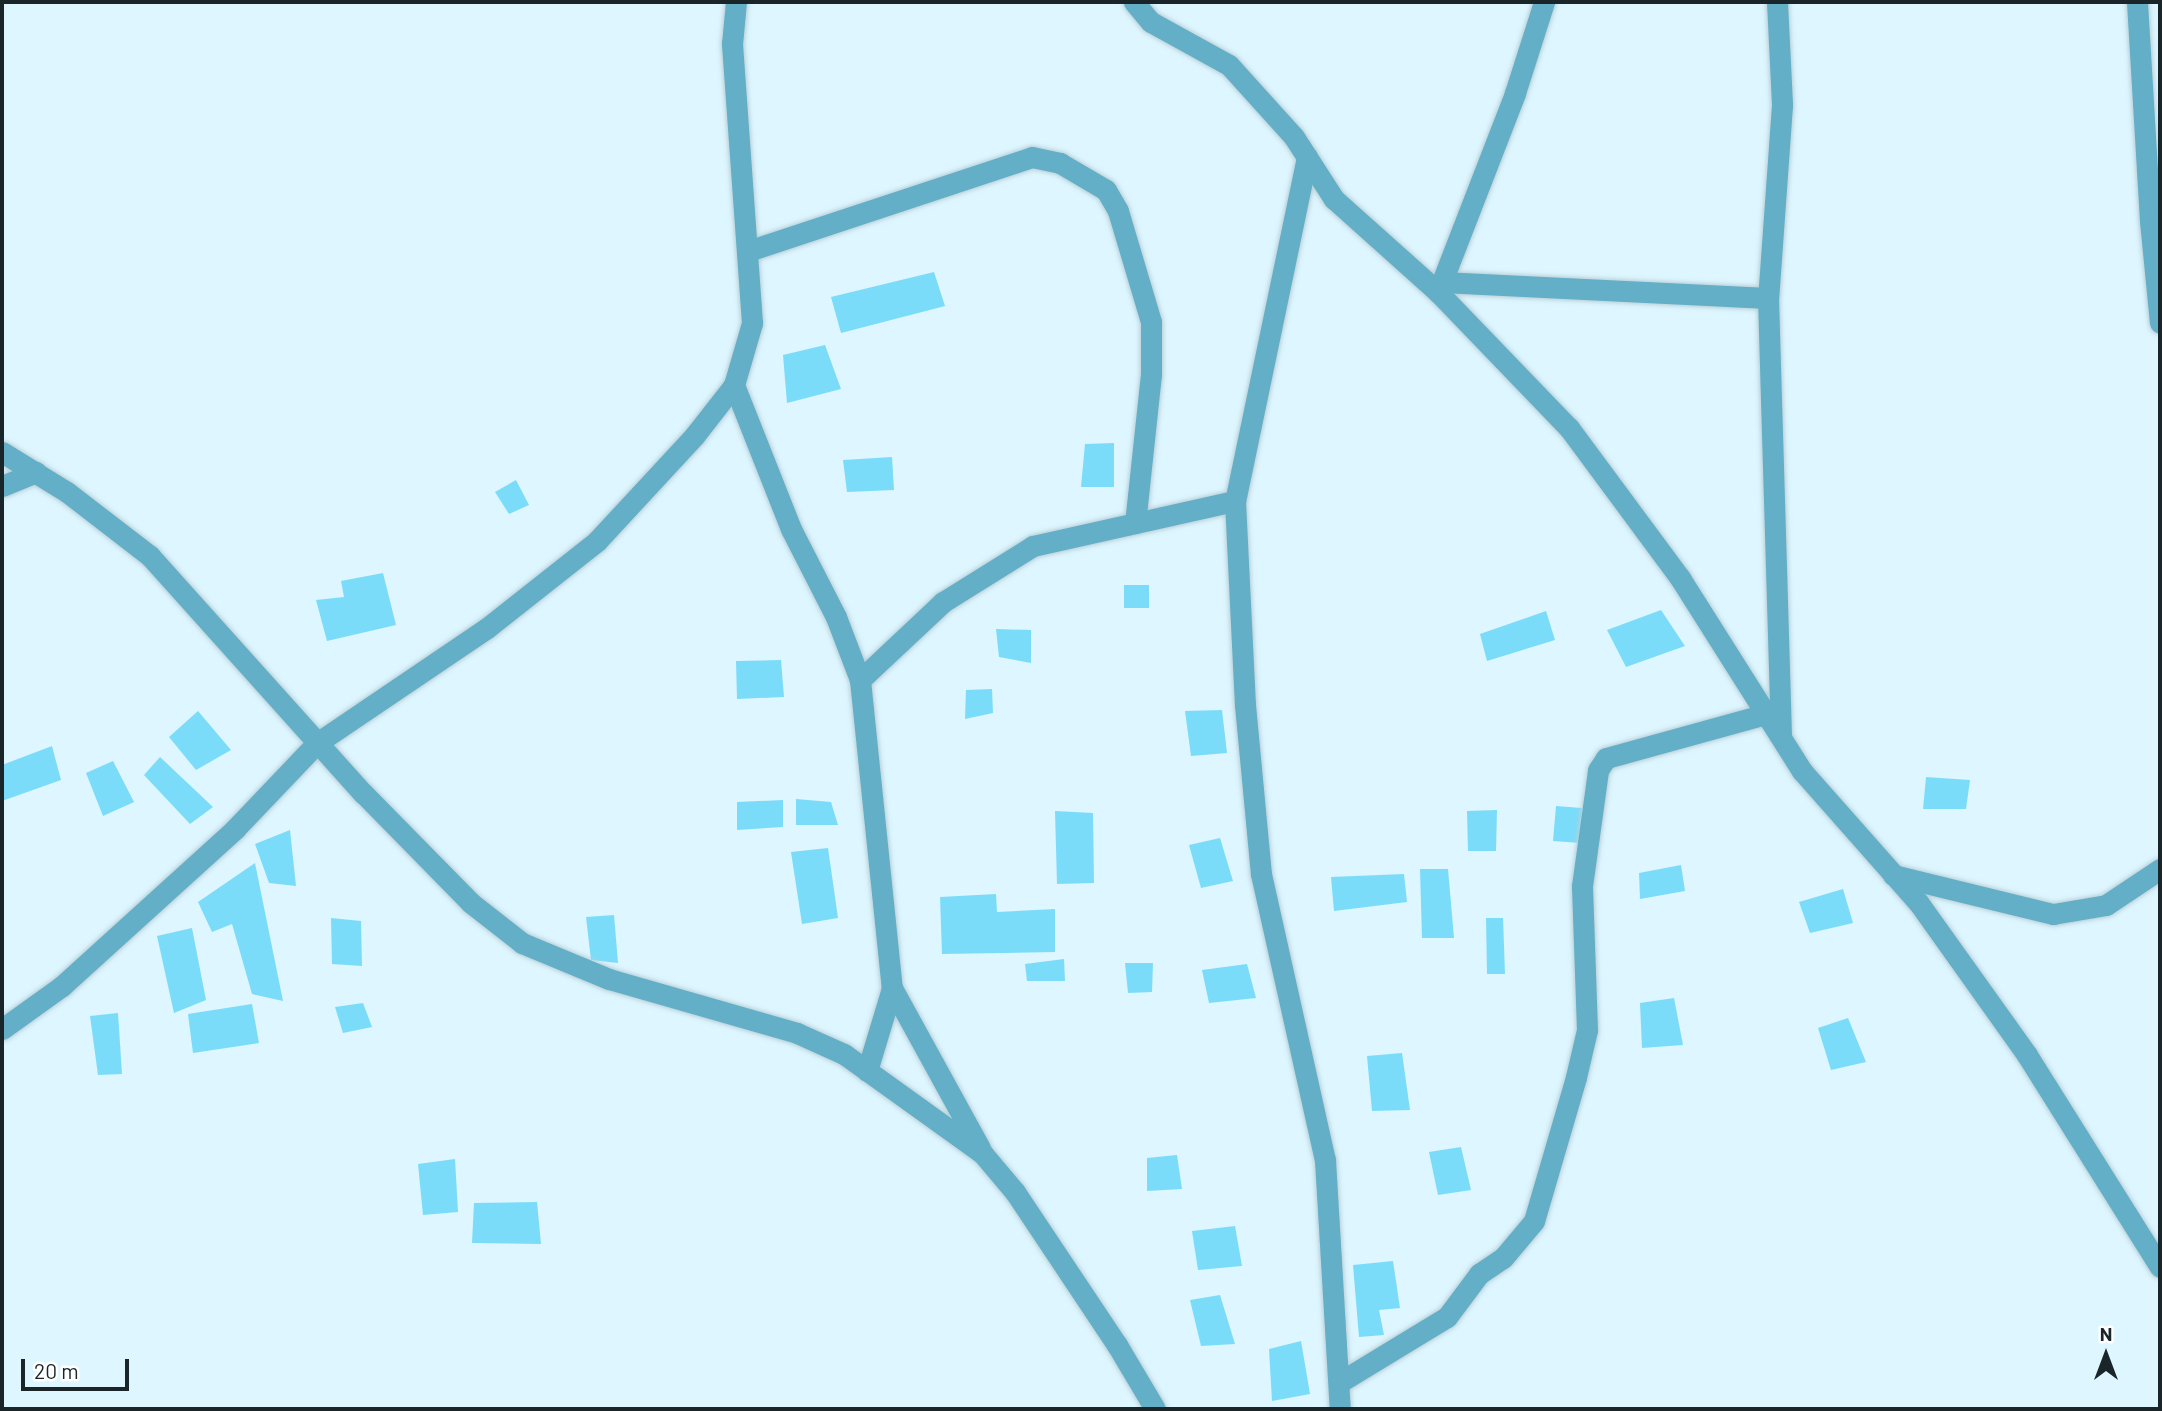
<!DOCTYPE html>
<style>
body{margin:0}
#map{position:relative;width:2162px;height:1411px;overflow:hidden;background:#ddf6ff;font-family:Barlow,sans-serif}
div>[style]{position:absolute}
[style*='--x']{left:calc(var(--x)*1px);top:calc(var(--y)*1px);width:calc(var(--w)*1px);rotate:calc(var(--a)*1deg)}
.building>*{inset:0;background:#7bdcfa}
.roads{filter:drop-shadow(0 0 2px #bad0d8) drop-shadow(0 0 2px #bad0d8)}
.minor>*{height:21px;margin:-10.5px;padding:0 10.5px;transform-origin:10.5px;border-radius:10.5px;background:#62afc7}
span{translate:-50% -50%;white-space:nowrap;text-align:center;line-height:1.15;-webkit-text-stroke:7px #fefefe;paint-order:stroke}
.frame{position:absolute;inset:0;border:4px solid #192529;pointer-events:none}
.north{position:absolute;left:2071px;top:1320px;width:70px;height:70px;-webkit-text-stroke:5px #fefefe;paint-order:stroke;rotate:0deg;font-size:19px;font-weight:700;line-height:28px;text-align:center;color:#192529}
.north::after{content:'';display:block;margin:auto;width:24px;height:32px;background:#192529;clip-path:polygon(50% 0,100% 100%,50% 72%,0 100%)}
.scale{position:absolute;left:21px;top:1359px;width:108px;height:32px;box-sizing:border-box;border:4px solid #192529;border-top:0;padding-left:9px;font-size:21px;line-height:24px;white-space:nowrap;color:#192529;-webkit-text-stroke:5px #fefefe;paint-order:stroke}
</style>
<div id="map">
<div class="building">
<i style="clip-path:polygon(934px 272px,945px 306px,841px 333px,831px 297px)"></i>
<i style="clip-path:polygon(825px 345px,841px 389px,787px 403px,783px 355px)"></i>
<i style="clip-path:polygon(1114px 443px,1114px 487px,1081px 487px,1085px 444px)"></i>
<i style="clip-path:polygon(892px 457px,894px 490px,847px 492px,843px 460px)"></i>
<i style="clip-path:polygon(516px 480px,529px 505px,509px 514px,495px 492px)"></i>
<i style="clip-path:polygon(383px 573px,396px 625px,327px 641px,316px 600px,344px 597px,341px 581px)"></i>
<i style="clip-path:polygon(1124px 585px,1149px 585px,1149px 608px,1124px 608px)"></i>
<i style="clip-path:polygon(1661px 610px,1685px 646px,1626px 667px,1607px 630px)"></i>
<i style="clip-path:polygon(1546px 611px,1555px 640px,1487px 661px,1480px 634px)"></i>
<i style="clip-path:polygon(996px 629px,1031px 630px,1031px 663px,999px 657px)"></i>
<i style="clip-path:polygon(781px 660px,784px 697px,737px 699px,736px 661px)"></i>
<i style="clip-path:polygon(992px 689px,993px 713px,965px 719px,966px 690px)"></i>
<i style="clip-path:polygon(1222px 710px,1227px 753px,1191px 756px,1185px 711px)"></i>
<i style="clip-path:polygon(198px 711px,231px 750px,196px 770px,169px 737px)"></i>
<i style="clip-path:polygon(52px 746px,61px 780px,2px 801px,2px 765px)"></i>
<i style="clip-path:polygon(160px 757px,213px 807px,190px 824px,144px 775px)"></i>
<i style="clip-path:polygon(113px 761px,134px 802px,103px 816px,86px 773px)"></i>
<i style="clip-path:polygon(1926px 777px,1970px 780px,1966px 809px,1923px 809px)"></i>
<i style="clip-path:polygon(796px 799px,831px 802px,838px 825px,796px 825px)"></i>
<i style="clip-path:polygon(783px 800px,783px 827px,737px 830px,737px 802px)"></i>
<i style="clip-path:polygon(1556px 806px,1582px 808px,1581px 843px,1553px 841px)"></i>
<i style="clip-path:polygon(1497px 810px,1496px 851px,1468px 851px,1467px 811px)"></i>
<i style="clip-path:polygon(1055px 811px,1093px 813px,1094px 883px,1057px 884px)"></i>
<i style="clip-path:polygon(290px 830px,296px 886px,269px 883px,255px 844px)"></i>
<i style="clip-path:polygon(1220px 838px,1233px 881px,1201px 888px,1189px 845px)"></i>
<i style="clip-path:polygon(828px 848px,838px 918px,802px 924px,791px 852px)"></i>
<i style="clip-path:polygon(255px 863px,283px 1001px,252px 994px,232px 924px,212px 932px,198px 902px)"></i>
<i style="clip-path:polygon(1681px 865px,1685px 891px,1640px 899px,1639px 873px)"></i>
<i style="clip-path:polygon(1420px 869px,1448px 869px,1454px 938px,1422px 938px)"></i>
<i style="clip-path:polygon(1404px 874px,1407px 902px,1334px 911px,1331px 877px)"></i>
<i style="clip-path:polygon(1843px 889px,1853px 923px,1810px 933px,1799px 902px)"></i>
<i style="clip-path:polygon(996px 894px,997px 912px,1055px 909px,1055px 952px,942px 954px,940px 897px)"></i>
<i style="clip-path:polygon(614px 915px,618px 963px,591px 960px,586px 917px)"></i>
<i style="clip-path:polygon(331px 918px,361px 921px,362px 966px,332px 964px)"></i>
<i style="clip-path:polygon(1486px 918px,1503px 918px,1505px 974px,1487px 974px)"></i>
<i style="clip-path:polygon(192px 928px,206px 1000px,174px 1013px,157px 936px)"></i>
<i style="clip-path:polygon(1064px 959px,1065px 981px,1027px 981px,1025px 964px)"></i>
<i style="clip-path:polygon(1125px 963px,1153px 963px,1152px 992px,1128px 993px)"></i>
<i style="clip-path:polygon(1247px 964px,1256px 998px,1209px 1003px,1202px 970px)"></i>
<i style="clip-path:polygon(1674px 998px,1683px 1045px,1642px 1048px,1640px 1003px)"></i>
<i style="clip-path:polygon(363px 1003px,372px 1027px,343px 1033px,335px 1007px)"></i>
<i style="clip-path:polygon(252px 1004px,259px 1043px,193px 1053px,188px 1014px)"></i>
<i style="clip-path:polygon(118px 1013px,122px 1074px,98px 1075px,90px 1016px)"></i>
<i style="clip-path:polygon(1848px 1018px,1866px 1062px,1831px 1070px,1818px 1028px)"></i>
<i style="clip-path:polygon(1402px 1053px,1410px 1110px,1372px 1111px,1367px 1056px)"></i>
<i style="clip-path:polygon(1461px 1147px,1471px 1190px,1438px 1195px,1429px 1152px)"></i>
<i style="clip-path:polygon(1177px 1155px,1182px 1189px,1147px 1191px,1147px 1158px)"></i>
<i style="clip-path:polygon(455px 1159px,458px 1212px,423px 1215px,418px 1164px)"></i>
<i style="clip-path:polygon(537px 1202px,541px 1244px,472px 1243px,474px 1203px)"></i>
<i style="clip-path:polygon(1235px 1226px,1242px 1266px,1198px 1270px,1192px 1231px)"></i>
<i style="clip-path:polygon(1393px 1261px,1400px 1308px,1379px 1310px,1384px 1335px,1359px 1337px,1353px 1265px)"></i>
<i style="clip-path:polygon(1220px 1295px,1235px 1344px,1201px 1346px,1190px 1300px)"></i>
<i style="clip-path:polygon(1301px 1341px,1310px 1394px,1272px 1401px,1269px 1349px)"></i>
</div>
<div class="roads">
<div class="minor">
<i style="--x:1134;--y:2;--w:26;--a:50"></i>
<i style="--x:1151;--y:22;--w:89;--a:28.9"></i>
<i style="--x:1229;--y:65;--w:97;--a:47.9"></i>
<i style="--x:1294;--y:137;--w:74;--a:57.2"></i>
<i style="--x:1334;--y:199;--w:140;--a:41.8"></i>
<i style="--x:1438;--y:292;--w:189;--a:46.1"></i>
<i style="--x:1569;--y:428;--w:187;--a:53.5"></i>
<i style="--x:1680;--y:578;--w:228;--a:57.7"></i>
<i style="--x:1802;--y:771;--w:175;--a:48.5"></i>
<i style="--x:1918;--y:902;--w:188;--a:54.5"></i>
<i style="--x:2027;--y:1055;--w:250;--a:57.9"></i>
<i style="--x:1777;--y:2;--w:103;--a:87.2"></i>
<i style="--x:1782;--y:105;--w:194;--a:94.1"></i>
<i style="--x:1768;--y:298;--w:437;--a:88.3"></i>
<i style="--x:2137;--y:2;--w:219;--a:86.6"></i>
<i style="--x:2150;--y:221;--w:102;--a:84.4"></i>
<i style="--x:1307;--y:157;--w:351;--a:101.8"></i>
<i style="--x:1235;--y:501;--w:204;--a:87.2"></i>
<i style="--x:1245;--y:705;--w:170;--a:84.6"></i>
<i style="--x:1261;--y:874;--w:293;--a:77.4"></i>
<i style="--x:1325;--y:1160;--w:249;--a:86.6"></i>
<i style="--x:748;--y:251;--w:299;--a:-18.3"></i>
<i style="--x:1032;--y:157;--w:29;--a:12"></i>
<i style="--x:1060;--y:163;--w:53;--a:30.4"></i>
<i style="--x:1106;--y:190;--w:24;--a:60"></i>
<i style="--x:1118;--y:211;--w:116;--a:73.4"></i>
<i style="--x:1151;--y:322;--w:52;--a:90"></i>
<i style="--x:1151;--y:374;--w:150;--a:96.1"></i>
<i style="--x:1442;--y:282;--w:326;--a:2.8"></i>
<i style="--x:1438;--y:292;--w:213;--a:-68.8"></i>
<i style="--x:1515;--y:93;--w:96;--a:-72.3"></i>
<i style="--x:734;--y:385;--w:155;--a:68.4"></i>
<i style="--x:791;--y:529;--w:99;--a:62.9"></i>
<i style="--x:836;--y:617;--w:67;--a:69.1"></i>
<i style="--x:860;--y:680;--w:310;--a:84.1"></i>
<i style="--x:892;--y:988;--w:183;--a:61.2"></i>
<i style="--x:2;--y:452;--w:76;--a:31.6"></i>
<i style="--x:67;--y:492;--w:105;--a:37.6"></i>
<i style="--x:150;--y:556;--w:319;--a:48.1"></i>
<i style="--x:363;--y:793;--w:154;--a:45.5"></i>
<i style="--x:471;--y:903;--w:65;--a:38.1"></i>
<i style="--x:522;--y:943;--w:94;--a:22.5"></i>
<i style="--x:609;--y:979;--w:196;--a:16"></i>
<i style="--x:797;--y:1033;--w:51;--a:24.1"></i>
<i style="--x:844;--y:1054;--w:171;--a:35.7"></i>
<i style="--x:983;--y:1154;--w:50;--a:49.9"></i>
<i style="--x:1015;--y:1192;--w:184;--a:56.3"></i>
<i style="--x:1117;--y:1345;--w:74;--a:59.3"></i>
<i style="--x:2;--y:486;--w:37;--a:-22"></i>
<i style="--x:860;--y:680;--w:114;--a:-43.2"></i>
<i style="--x:943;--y:602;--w:106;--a:-31.9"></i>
<i style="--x:1033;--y:546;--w:207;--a:-12.6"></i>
<i style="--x:1893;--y:875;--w:165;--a:13.7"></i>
<i style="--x:2053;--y:914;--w:54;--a:-9.6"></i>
<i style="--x:2106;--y:905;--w:65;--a:-33.7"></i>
<i style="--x:2;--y:1029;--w:74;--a:-35.6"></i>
<i style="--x:62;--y:986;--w:234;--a:-42.2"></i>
<i style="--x:235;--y:829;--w:119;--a:-46.4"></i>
<i style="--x:317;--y:743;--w:205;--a:-34.1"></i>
<i style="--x:487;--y:628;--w:140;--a:-38.3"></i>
<i style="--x:597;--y:541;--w:144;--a:-47.2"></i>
<i style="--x:695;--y:435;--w:63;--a:-52"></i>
<i style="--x:734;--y:385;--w:65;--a:-73.8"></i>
<i style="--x:752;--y:323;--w:280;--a:-94.1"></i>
<i style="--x:732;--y:44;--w:42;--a:-84.6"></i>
<i style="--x:867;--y:1071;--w:87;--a:-73.2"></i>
<i style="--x:1340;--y:1382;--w:125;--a:-31.3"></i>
<i style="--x:1447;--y:1317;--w:54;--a:-53.3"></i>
<i style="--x:1479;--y:1274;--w:29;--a:-34"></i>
<i style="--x:1503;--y:1258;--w:48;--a:-50"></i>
<i style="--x:1534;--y:1221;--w:150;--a:-73.7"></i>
<i style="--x:1576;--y:1077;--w:48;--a:-76.8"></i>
<i style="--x:1587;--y:1030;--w:144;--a:-92"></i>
<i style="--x:1582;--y:886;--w:117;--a:-82.1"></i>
<i style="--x:1598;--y:770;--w:14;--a:-56"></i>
<i style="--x:1606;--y:758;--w:166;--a:-15.4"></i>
</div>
</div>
<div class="frame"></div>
<div class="north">N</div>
<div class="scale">20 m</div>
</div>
